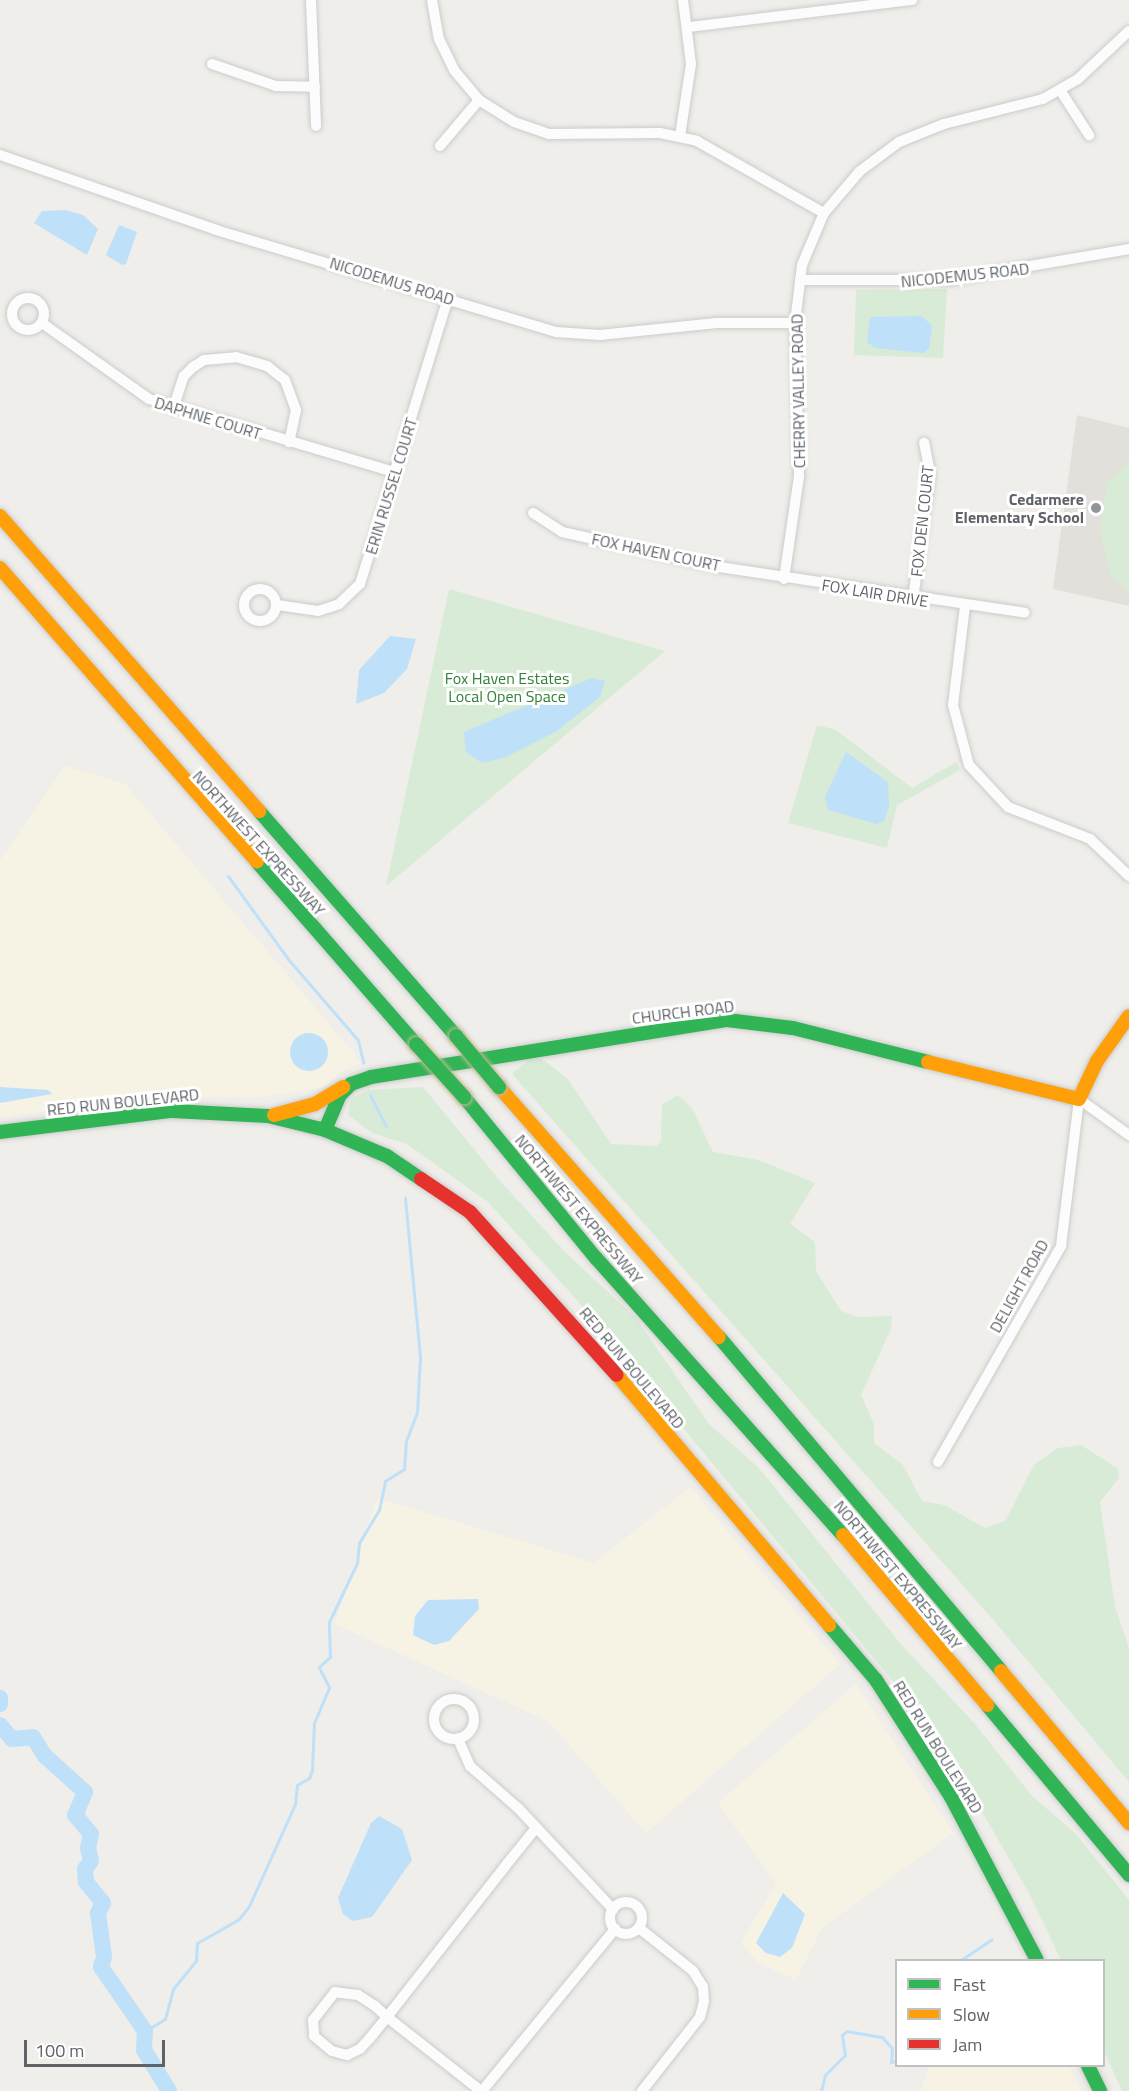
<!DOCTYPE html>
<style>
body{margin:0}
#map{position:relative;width:1129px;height:2091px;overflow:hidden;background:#efeeea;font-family:"Titillium Web",sans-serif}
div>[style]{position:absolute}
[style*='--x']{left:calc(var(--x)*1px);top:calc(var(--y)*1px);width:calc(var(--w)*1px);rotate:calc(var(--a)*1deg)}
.commercial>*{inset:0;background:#f7f3e4}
.education>*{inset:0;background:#e2e0da}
.green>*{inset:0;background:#d8ebd6}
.water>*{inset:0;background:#bfe0f9}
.round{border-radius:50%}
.stream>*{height:3px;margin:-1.5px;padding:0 1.5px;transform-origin:1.5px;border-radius:1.5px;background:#bfe0f9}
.river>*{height:16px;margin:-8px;padding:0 8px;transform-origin:8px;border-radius:8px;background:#bfe0f9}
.roads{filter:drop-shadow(0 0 2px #cbcccc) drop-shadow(0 0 2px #cbcccc)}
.street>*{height:10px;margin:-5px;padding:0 5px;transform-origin:5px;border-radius:5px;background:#fdfcfc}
.street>.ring{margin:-5px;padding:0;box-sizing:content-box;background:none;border:10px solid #fdfcfc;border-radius:50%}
.fast>*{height:14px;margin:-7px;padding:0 7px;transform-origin:7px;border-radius:7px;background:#30b455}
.slow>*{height:14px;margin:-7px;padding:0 7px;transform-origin:7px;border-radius:7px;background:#ff9f0a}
.jam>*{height:14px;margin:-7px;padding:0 7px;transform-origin:7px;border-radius:7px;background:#e5322d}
.bridges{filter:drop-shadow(0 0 2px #c8b996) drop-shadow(0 0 2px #c8b996)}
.fast-bridge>*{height:14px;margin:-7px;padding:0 7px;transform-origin:7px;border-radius:7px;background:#30b455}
.dots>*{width:16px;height:16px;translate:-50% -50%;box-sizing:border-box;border:3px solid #fff;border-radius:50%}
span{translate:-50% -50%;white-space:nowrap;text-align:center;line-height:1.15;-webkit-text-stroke:6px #fff;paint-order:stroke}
.street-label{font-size:16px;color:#5f6368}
.poi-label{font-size:16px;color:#5f6368;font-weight:700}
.right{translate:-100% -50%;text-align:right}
.park-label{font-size:16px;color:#348238}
.legend{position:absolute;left:895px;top:1959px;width:210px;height:108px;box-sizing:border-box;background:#fff;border:2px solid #bfc1c3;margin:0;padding:8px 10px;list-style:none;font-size:18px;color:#5f6368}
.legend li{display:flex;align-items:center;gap:12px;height:30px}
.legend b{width:30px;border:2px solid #bfc1c3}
.scale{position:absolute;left:24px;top:2040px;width:141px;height:27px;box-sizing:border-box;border:3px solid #5f6368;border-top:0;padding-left:8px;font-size:18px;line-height:21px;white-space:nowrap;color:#5f6368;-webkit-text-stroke:4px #fff;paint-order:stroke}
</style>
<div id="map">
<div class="commercial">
<i style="clip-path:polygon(65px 766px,125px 784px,362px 1063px,340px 1072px,324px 1088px,262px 1097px,163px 1097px,0 1117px,0 860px)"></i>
<i style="clip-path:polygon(690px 1487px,840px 1664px,646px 1833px,548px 1721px,335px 1624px,377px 1498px,594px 1563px)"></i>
<i style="clip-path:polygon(856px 1684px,953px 1833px,822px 1928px,796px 1980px,757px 1962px,741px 1942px,776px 1883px,718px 1803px)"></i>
<i style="clip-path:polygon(929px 2066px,1069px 2066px,1081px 2091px,921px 2091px)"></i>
</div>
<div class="education">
<i style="clip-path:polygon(1077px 415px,1129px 428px,1129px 606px,1053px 589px)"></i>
</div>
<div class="green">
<i style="clip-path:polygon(947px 289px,943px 358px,854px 355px,856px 290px)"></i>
<i style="clip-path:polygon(1129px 462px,1129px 592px,1111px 576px,1100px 530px,1107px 483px)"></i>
<i style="clip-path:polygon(449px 589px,665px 651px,386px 886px)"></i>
<i style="clip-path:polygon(817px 725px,836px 730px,912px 788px,956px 762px,960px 770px,897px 805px,887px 848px,788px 823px)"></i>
<i style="clip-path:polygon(541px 1058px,568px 1079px,611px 1144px,656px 1146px,661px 1142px,662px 1104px,678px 1095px,692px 1108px,713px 1152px,758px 1160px,815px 1183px,790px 1224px,815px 1242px,816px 1271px,841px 1311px,858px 1317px,892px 1316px,891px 1329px,861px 1395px,874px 1424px,874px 1443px,903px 1465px,922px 1501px,944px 1505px,985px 1528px,1005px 1521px,1034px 1465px,1058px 1448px,1081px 1445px,1118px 1469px,1119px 1478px,1100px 1502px,1115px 1607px,1129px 1648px,1129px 1782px,990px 1616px,512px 1074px,529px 1060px)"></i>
<i style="clip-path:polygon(423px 1087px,501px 1182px,564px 1251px,636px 1318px,709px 1424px,759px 1468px,900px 1643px,975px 1724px,1032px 1796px,1076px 1834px,1129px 1900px,1129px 2091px,1122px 2091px,1104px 2051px,1104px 1960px,1061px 1960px,1028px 1891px,936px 1733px,576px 1299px,488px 1202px,407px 1144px,372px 1133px,348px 1115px,351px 1098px,368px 1090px)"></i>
</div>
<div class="water">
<i style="clip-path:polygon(65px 210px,83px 215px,98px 229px,87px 255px,34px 223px,42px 211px)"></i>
<i style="clip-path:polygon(119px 225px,137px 232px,126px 264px,122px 265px,106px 255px)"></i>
<i style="clip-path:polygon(921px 316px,932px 325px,929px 349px,923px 353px,875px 348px,867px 342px,870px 317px)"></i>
<i style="clip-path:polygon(390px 636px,416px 639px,407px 669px,384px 693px,356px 704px,359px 670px)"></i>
<i style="clip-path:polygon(592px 678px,605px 681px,600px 697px,557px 731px,506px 757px,482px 763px,466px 752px,464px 732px)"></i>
<i style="clip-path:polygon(846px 752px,888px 782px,889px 806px,884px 821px,877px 824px,828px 810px,825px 797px)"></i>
<i class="round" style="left:290px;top:1033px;width:38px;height:38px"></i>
<i style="clip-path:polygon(0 1087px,48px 1090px,52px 1094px,0 1103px)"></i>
<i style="clip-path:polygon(478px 1599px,479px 1609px,449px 1641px,434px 1645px,413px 1635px,415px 1616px,428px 1600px)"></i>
<i style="clip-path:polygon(379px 1816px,402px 1829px,412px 1860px,372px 1917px,353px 1921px,343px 1914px,338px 1898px,371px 1823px)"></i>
<i style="clip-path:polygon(783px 1893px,805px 1914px,792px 1948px,780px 1957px,766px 1953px,756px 1943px)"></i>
</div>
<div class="stream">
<i style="--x:228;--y:876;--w:102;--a:54.1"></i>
<i style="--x:288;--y:959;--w:107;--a:49.2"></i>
<i style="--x:358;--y:1040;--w:23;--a:77"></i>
<i style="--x:370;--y:1095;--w:35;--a:63"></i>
<i style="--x:961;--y:1960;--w:37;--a:-34"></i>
<i style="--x:145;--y:2031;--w:23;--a:-31"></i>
<i style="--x:165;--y:2019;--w:31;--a:-75"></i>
<i style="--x:173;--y:1989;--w:36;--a:-51"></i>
<i style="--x:196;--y:1961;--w:18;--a:-87"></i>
<i style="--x:197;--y:1943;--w:48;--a:-29.7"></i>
<i style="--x:239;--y:1919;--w:16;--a:-52"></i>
<i style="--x:249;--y:1906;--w:112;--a:-65.7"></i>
<i style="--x:295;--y:1804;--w:19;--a:-84"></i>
<i style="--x:297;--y:1785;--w:14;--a:-30"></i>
<i style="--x:309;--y:1778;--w:9;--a:-69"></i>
<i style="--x:312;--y:1770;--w:47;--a:-87.6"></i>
<i style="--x:314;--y:1723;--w:39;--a:-67"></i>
<i style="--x:329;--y:1687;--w:22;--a:-117"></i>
<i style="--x:319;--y:1667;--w:15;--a:-42"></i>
<i style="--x:330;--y:1657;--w:35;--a:-92"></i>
<i style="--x:329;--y:1622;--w:65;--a:-64.6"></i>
<i style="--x:357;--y:1563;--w:20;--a:-84"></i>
<i style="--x:359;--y:1543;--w:39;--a:-59"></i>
<i style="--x:379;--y:1510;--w:30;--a:-78"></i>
<i style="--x:385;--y:1481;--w:22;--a:-32"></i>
<i style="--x:404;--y:1469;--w:28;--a:-86"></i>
<i style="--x:406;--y:1441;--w:31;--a:-69"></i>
<i style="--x:417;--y:1412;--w:55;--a:-86.9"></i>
<i style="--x:420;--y:1357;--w:160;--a:-95.4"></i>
<i style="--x:821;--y:2091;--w:16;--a:-76"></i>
<i style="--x:825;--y:2075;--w:28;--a:-45"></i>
<i style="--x:845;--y:2055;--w:20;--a:-99"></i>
<i style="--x:842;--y:2035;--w:6;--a:-39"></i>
<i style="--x:847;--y:2031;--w:36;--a:10"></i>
<i style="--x:882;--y:2037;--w:15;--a:48"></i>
<i style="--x:892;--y:2048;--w:14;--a:94"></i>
<i style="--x:891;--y:2062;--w:5;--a:-11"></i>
</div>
<div class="river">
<i style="--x:0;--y:1698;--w:6;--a:90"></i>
<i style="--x:0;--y:1725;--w:18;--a:49"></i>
<i style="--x:12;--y:1739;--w:21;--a:-5"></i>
<i style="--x:33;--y:1737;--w:22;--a:58"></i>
<i style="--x:45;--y:1756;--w:54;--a:42"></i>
<i style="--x:85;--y:1792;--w:25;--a:113"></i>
<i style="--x:75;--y:1815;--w:25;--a:50"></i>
<i style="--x:91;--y:1834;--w:14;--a:102"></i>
<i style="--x:88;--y:1848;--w:13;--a:77"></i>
<i style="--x:91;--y:1861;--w:10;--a:127"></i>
<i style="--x:85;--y:1869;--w:13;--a:86"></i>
<i style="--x:86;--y:1882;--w:27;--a:51"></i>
<i style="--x:103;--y:1903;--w:11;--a:117"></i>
<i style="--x:98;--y:1913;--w:44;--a:82.2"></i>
<i style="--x:104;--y:1957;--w:10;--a:107"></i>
<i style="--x:101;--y:1967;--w:78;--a:55.5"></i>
<i style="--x:145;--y:2031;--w:19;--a:93"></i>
<i style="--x:144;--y:2050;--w:48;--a:58.6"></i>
</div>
<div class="roads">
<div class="street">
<i style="--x:311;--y:0;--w:126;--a:87.7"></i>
<i style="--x:432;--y:0;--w:40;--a:80"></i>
<i style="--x:439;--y:39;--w:34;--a:64"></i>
<i style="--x:454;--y:70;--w:39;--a:50"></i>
<i style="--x:479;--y:100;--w:41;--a:32.2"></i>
<i style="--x:514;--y:122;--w:37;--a:19"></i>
<i style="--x:549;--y:134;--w:111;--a:-0.5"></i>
<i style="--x:660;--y:133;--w:38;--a:12"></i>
<i style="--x:697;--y:141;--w:146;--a:29.6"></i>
<i style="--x:689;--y:27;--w:225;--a:-6.9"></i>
<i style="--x:212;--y:64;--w:68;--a:19"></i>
<i style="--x:276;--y:86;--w:39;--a:1"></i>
<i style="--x:1060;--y:90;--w:54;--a:57.2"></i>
<i style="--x:680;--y:136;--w:73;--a:-81.3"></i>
<i style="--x:691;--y:64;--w:64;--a:-97.1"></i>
<i style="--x:440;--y:146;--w:60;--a:-49.7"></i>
<i style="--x:0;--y:155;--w:229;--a:19.1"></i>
<i style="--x:216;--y:230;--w:355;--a:16.7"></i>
<i style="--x:556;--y:332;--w:44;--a:3.9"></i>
<i style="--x:600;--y:335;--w:117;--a:-5.9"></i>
<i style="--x:716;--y:323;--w:79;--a:0"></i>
<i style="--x:800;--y:280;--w:148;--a:0"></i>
<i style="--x:948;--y:280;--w:184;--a:-9.7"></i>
<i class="ring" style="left:12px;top:298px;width:22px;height:22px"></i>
<i style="--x:42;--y:323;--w:131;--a:35.4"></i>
<i style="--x:149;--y:399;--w:256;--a:16.6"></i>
<i style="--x:173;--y:409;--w:35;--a:-72"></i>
<i style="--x:184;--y:376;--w:13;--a:-45"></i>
<i style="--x:193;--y:367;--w:13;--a:-32"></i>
<i style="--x:204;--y:360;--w:32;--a:-5"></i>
<i style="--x:236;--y:357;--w:32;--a:16"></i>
<i style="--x:267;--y:366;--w:23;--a:38"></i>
<i style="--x:285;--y:380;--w:32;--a:70"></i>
<i style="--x:296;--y:410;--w:33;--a:102"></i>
<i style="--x:533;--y:513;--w:35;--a:33"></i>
<i style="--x:562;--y:532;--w:161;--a:12.6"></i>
<i style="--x:719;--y:567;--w:309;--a:8.5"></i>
<i style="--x:784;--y:579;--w:104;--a:-81.7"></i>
<i style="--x:799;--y:476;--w:153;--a:-91.5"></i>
<i style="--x:795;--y:323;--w:58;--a:-83.1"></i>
<i style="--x:802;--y:265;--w:56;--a:-67.1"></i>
<i style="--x:824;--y:213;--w:55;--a:-49.4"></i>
<i style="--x:860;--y:171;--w:49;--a:-36.6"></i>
<i style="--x:899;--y:142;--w:48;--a:-21.8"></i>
<i style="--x:944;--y:124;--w:102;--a:-14.2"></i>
<i style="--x:1043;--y:99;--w:40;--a:-29.7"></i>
<i style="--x:1078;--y:79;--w:70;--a:-43.3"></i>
<i class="ring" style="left:244px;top:589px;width:22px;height:22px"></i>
<i style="--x:913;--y:599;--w:127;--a:-82.3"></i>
<i style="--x:930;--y:473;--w:31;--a:-101"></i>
<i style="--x:277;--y:605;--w:41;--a:8.3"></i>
<i style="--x:318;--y:611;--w:22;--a:-18"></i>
<i style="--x:339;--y:604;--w:29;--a:-44"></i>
<i style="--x:360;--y:584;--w:299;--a:-72.9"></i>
<i style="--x:965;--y:606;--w:100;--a:96.9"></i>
<i style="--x:953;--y:705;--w:62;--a:75.1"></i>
<i style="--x:969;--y:765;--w:57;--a:47.1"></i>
<i style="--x:1008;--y:807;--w:88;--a:21.3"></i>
<i style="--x:1090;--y:839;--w:54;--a:43.5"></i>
<i style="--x:938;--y:1462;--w:249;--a:-60.3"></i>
<i style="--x:1061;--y:1246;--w:148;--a:-83"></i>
<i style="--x:1079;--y:1099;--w:62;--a:35.8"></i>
<i class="ring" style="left:434px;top:1699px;width:30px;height:30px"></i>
<i style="--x:458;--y:1739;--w:30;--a:66"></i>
<i style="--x:470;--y:1766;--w:64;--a:41.2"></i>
<i style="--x:518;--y:1808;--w:139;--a:46.8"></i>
<i class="ring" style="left:610px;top:1902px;width:22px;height:22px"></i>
<i style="--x:639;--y:1928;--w:69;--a:38.5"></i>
<i style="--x:693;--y:1971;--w:19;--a:58"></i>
<i style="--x:703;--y:1987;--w:14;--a:86"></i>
<i style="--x:704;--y:2001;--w:16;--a:104"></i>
<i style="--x:700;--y:2017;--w:94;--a:128.1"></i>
<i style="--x:481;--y:2091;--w:120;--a:-141.8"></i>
<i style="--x:387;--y:2017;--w:16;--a:-137"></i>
<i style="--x:375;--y:2006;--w:20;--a:-147"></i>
<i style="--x:358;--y:1995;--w:23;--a:-173"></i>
<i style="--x:335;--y:1992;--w:36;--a:128"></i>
<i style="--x:313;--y:2020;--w:16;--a:86"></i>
<i style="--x:314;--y:2036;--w:23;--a:40"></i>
<i style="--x:332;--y:2051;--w:16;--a:15"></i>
<i style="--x:347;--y:2055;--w:14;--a:-25"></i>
<i style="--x:360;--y:2049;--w:15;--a:-48"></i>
<i style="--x:370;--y:2038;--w:27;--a:-51"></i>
<i style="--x:387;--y:2017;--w:193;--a:-51.9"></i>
<i style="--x:506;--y:1865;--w:48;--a:-51"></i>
<i style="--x:482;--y:2091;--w:210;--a:-50.6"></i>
</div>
<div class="fast">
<i style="--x:259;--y:811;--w:299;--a:48.8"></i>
<i style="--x:257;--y:862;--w:242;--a:48.9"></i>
<i style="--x:464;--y:1097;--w:208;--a:50.7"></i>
<i style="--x:596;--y:1258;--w:371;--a:48.3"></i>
<i style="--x:325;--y:1130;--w:38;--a:-67"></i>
<i style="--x:340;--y:1095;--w:16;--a:-45"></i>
<i style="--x:351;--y:1084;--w:21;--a:-19"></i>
<i style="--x:371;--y:1077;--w:361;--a:-9.1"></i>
<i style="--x:727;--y:1020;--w:66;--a:6.9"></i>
<i style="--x:793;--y:1028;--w:139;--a:14.1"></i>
<i style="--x:0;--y:1132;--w:173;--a:-7"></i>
<i style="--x:172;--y:1111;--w:96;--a:3"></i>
<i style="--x:268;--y:1116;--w:59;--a:13.8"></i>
<i style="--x:325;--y:1130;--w:67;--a:22.8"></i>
<i style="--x:387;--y:1156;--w:41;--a:34.1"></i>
<i style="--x:719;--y:1337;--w:437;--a:49.8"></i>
<i style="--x:829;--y:1625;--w:72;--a:49.5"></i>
<i style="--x:876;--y:1680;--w:139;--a:57.3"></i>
<i style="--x:951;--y:1797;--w:184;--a:62.2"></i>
<i style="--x:987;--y:1705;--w:222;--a:50.1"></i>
<i style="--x:1088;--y:2066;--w:28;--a:64"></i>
</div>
<div class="slow">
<i style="--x:0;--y:516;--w:393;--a:48.7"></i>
<i style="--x:0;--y:568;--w:390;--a:48.8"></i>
<i style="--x:928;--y:1062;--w:155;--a:13.8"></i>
<i style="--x:1079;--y:1099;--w:42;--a:-64.7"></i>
<i style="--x:1097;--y:1061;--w:55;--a:-54.6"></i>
<i style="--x:499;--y:1087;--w:333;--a:48.7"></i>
<i style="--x:274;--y:1115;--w:42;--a:-15"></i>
<i style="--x:315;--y:1104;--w:33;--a:-31"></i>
<i style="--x:617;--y:1375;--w:328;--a:49.7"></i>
<i style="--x:843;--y:1535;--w:223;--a:49.7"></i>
<i style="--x:1001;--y:1671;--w:199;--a:49.9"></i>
</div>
<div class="jam">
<i style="--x:421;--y:1179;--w:59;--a:34"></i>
<i style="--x:470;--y:1212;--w:219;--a:48"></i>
</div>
</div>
<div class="bridges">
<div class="fast-bridge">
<i style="--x:456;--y:1036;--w:67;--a:49.9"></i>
<i style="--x:416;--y:1044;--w:72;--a:47.8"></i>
</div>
</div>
<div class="dots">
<i style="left:1096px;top:508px;background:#919496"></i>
</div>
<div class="street-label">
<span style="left:965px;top:275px;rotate:-6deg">NICODEMUS ROAD</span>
<span style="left:392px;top:281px;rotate:17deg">NICODEMUS ROAD</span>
<span style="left:798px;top:391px;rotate:-91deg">CHERRY VALLEY ROAD</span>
<span style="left:208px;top:418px;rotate:17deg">DAPHNE COURT</span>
<span style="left:391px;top:486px;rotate:-73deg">ERIN RUSSEL COURT</span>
<span style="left:922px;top:521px;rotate:-84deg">FOX DEN COURT</span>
<span style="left:656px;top:552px;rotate:12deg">FOX HAVEN COURT</span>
<span style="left:875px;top:593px;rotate:9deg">FOX LAIR DRIVE</span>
<span style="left:259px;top:843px;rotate:48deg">NORTHWEST EXPRESSWAY</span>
<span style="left:683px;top:1012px;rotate:-7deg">CHURCH ROAD</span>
<span style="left:123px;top:1102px;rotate:-6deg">RED RUN BOULEVARD</span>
<span style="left:579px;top:1209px;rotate:50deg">NORTHWEST EXPRESSWAY</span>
<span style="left:1019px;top:1286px;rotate:-61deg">DELIGHT ROAD</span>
<span style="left:632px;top:1368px;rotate:50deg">RED RUN BOULEVARD</span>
<span style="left:898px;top:1575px;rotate:50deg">NORTHWEST EXPRESSWAY</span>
<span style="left:938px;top:1747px;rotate:58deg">RED RUN BOULEVARD</span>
</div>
<div class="poi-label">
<span class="right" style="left:1084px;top:508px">Cedarmere<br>Elementary School</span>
</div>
<div class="park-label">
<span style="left:507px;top:687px">Fox Haven Estates<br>Local Open Space</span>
</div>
<ul class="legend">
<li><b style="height:8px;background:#30b455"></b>Fast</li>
<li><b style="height:8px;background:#ff9f0a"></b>Slow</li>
<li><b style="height:8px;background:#e5322d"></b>Jam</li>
</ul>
<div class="scale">100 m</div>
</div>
